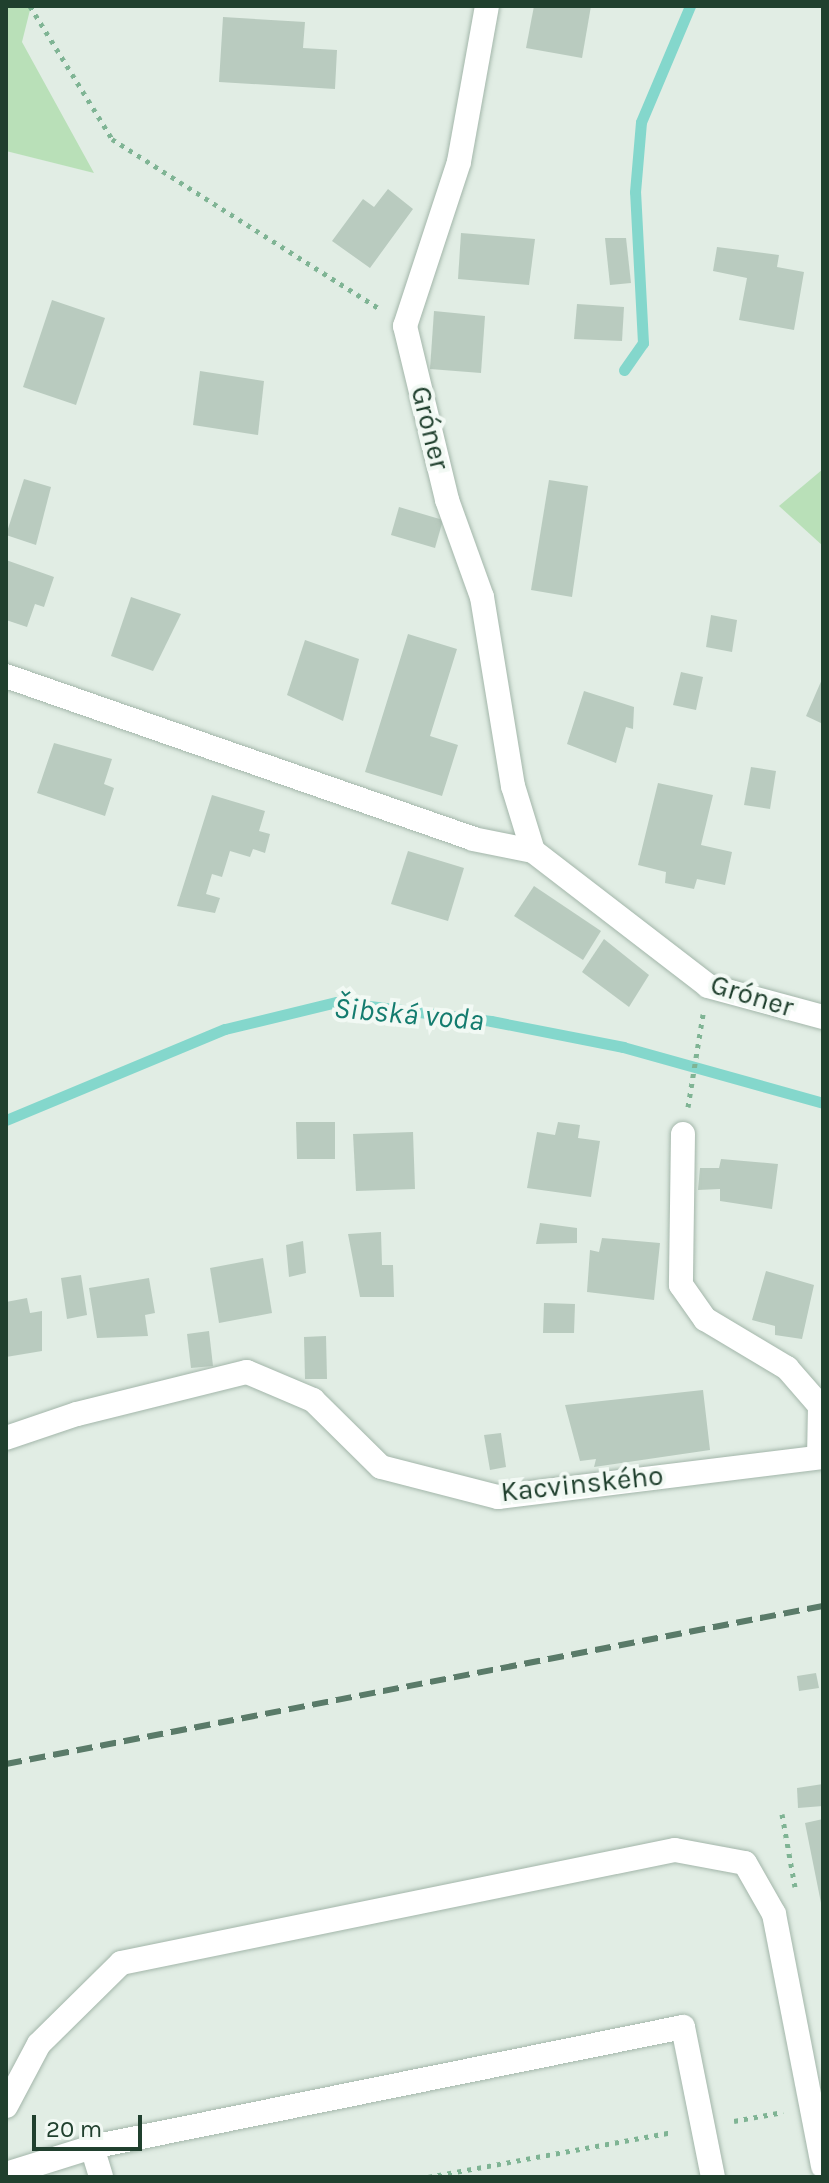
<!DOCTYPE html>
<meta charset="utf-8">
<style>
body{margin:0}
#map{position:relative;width:829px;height:2183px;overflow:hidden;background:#e1ede4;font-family:Karla,sans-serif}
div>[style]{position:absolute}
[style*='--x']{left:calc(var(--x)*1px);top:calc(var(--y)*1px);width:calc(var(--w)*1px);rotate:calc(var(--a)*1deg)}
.green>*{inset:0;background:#b9e0b8}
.stream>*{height:11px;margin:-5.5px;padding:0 5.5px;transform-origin:5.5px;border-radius:5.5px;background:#84d7cc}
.building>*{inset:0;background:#b9cbbf}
.path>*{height:5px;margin-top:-2.5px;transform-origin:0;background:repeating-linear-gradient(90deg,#7fb494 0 4px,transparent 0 10px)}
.roads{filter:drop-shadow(0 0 2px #a3b6aa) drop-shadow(0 0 2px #a3b6aa)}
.minor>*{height:24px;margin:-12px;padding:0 12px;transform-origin:12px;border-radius:12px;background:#fff}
.rail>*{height:6px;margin-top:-3px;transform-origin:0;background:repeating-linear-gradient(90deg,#5a7b69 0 16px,transparent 0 24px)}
span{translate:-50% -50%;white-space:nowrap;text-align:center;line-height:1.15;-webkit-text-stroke:8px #f2f9f4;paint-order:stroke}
.street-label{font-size:28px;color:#20402e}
.water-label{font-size:30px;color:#147c6f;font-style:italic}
.frame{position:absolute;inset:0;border:8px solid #20402e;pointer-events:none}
.scale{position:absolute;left:32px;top:2115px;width:110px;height:36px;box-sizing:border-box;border:4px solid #20402e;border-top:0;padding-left:10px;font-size:24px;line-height:28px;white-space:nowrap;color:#20402e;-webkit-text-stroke:6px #f2f9f4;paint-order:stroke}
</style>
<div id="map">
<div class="green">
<i style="clip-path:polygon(6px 6px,31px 6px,22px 42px,94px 173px,6px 151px)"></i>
<i style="clip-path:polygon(823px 469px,823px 546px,779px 506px)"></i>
</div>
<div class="stream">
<i style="--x:624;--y:370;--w:33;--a:-55"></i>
<i style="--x:643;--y:343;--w:151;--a:-93"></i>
<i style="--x:635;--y:192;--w:70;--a:-85.1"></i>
<i style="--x:641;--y:122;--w:126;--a:-67.1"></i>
<i style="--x:6;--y:1120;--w:237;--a:-22.6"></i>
<i style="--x:225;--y:1029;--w:115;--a:-13.6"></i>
<i style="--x:337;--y:1002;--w:155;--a:7"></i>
<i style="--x:491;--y:1021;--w:135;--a:11.1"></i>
<i style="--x:623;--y:1047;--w:208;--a:15.6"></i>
</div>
<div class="building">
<i style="clip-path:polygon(534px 6px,591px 6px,582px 58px,526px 48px)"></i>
<i style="clip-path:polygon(223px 17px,305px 22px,303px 48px,337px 50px,335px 89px,219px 82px)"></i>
<i style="clip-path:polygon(388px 189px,413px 209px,370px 268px,332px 241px,363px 199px,374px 207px)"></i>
<i style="clip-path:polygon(461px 233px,535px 239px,529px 285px,458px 279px)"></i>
<i style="clip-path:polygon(605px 238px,626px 238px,631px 283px,610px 285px)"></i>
<i style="clip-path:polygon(717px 247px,779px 255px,777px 267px,804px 272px,794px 330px,739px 320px,747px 278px,713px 271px)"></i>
<i style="clip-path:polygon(52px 300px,105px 318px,76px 405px,23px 387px)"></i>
<i style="clip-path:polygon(577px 304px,624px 307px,622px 341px,574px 339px)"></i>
<i style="clip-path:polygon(434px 311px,485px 316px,481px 373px,430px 369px)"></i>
<i style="clip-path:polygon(200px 371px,264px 381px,258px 435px,193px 425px)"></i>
<i style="clip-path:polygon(24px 479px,51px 487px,36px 545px,6px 535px)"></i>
<i style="clip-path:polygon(549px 480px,588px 486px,572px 597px,531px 590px)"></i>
<i style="clip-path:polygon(399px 507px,443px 520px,435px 548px,391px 535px)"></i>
<i style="clip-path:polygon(6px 560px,54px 577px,44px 607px,35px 604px,27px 627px,6px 620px)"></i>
<i style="clip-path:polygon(131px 597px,181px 614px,153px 671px,111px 656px)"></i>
<i style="clip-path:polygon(711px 615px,737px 620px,732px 652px,706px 647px)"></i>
<i style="clip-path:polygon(408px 634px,457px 649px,430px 736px,458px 745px,442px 796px,365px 772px)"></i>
<i style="clip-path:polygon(305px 640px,359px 659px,343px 721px,287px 695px)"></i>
<i style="clip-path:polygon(681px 672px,703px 677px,696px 710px,673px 705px)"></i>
<i style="clip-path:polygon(823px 677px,823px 724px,806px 716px)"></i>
<i style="clip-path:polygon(584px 691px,634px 707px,633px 729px,626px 727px,616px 763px,567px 744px)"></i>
<i style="clip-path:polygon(54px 743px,112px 759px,104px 784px,114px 788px,105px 816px,37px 793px)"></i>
<i style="clip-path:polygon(751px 767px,776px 771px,770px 809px,744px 805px)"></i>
<i style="clip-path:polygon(658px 783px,713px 795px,701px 845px,732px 852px,725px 885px,697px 879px,694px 889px,665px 883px,666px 872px,638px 865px)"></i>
<i style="clip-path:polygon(212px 795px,265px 811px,259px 831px,270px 834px,265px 853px,253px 849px,250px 857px,230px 851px,222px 877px,212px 874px,206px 894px,220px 898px,215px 913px,177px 906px)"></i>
<i style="clip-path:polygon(408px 851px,464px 868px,448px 921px,391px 904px)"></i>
<i style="clip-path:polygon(534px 886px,601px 931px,583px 960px,514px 916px)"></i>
<i style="clip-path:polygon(604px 939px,649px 975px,629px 1007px,582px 972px)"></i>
<i style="clip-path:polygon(296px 1122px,335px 1122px,335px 1159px,297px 1159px)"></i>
<i style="clip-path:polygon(558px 1122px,580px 1125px,578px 1138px,600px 1141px,591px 1197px,527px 1188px,537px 1132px,555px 1135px)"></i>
<i style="clip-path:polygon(413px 1132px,415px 1189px,356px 1191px,353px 1134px)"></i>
<i style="clip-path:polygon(721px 1159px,778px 1164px,772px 1209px,720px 1201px,720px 1189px,698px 1190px,700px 1168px,719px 1168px)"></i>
<i style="clip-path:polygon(540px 1223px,577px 1228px,577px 1243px,536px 1244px)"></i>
<i style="clip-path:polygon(381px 1232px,382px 1265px,393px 1265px,394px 1297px,360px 1297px,348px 1234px)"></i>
<i style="clip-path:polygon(602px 1238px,660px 1243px,654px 1300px,587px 1292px,590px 1250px,599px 1252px)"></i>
<i style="clip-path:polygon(303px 1241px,306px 1273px,289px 1277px,286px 1245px)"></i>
<i style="clip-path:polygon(263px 1258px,272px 1313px,219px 1323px,210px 1268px)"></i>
<i style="clip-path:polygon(766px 1271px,814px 1285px,802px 1339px,775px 1335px,775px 1326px,752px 1320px)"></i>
<i style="clip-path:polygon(81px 1275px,87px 1315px,67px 1319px,61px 1278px)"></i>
<i style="clip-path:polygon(149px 1278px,155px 1313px,145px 1315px,148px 1336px,97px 1338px,89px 1288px)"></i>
<i style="clip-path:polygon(27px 1298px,30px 1313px,42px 1311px,42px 1351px,6px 1357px,6px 1302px)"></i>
<i style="clip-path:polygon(544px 1303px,575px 1304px,574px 1333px,543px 1333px)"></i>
<i style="clip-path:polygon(209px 1331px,213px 1366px,191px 1368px,187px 1334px)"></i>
<i style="clip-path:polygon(326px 1336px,327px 1379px,305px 1379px,304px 1337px)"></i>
<i style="clip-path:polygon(703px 1390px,710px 1450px,594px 1467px,596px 1459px,580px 1461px,565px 1405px)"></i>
<i style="clip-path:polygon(501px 1433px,506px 1467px,490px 1470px,484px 1435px)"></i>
<i style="clip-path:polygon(816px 1673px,819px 1688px,799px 1691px,797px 1676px)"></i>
<i style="clip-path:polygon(823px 1784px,823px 1806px,798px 1808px,797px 1788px)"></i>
<i style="clip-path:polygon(823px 1819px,823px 1907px,822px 1908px,805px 1823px)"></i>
</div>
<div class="path">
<i style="--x:30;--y:6;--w:156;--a:58.3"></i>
<i style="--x:112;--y:139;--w:319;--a:32.4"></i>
<i style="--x:688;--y:1107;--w:94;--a:-80.8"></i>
<i style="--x:782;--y:1814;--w:74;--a:79.9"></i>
<i style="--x:734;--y:2121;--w:50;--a:-10.4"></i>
<i style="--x:428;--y:2177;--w:249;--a:-10.4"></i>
</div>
<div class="roads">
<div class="minor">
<i style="--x:487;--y:6;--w:158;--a:100.2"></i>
<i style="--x:459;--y:162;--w:173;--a:108.2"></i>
<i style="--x:405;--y:326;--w:179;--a:76.4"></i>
<i style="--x:447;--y:500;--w:103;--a:70.2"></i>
<i style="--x:482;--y:597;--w:192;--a:80.7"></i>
<i style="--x:513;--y:786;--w:68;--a:72.9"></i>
<i style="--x:6;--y:676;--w:495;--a:19.2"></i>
<i style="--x:473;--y:839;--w:61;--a:11.3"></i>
<i style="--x:533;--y:851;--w:221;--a:37.6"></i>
<i style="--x:708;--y:986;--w:119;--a:15.1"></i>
<i style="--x:683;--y:1134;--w:151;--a:90.8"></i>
<i style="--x:681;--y:1285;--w:42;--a:54.8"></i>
<i style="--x:705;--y:1319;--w:96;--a:30.9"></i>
<i style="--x:787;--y:1368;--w:50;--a:49"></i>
<i style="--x:820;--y:1406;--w:51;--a:91.1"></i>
<i style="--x:6;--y:1438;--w:75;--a:-18.7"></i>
<i style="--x:77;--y:1414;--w:175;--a:-13.9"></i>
<i style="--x:247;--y:1372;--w:72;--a:23"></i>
<i style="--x:313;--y:1400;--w:95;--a:44.6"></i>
<i style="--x:381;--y:1467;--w:121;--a:14.4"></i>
<i style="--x:498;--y:1497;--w:327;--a:-7"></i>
<i style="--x:6;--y:2106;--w:70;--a:-62"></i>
<i style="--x:39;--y:2044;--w:115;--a:-44.6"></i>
<i style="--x:121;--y:1963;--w:565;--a:-11.53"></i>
<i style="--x:675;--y:1850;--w:71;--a:10.5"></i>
<i style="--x:745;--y:1863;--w:59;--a:60.4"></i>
<i style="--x:774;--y:1914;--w:257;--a:79"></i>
<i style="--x:92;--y:2147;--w:31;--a:73"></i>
<i style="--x:6;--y:2174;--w:90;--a:-17.4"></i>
<i style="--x:92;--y:2147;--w:603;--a:-11.48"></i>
<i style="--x:683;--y:2027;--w:153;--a:78.7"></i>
</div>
</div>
<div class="rail">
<i style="--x:6;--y:1764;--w:832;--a:-10.95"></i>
</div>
<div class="street-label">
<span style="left:430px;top:428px;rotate:76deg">Gróner</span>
<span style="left:752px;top:996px;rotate:17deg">Gróner</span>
<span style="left:582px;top:1484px;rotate:-6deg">Kacvinského</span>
</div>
<div class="water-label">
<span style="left:409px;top:1014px;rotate:5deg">Šibská voda</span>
</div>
<div class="frame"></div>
<div class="scale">20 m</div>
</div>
